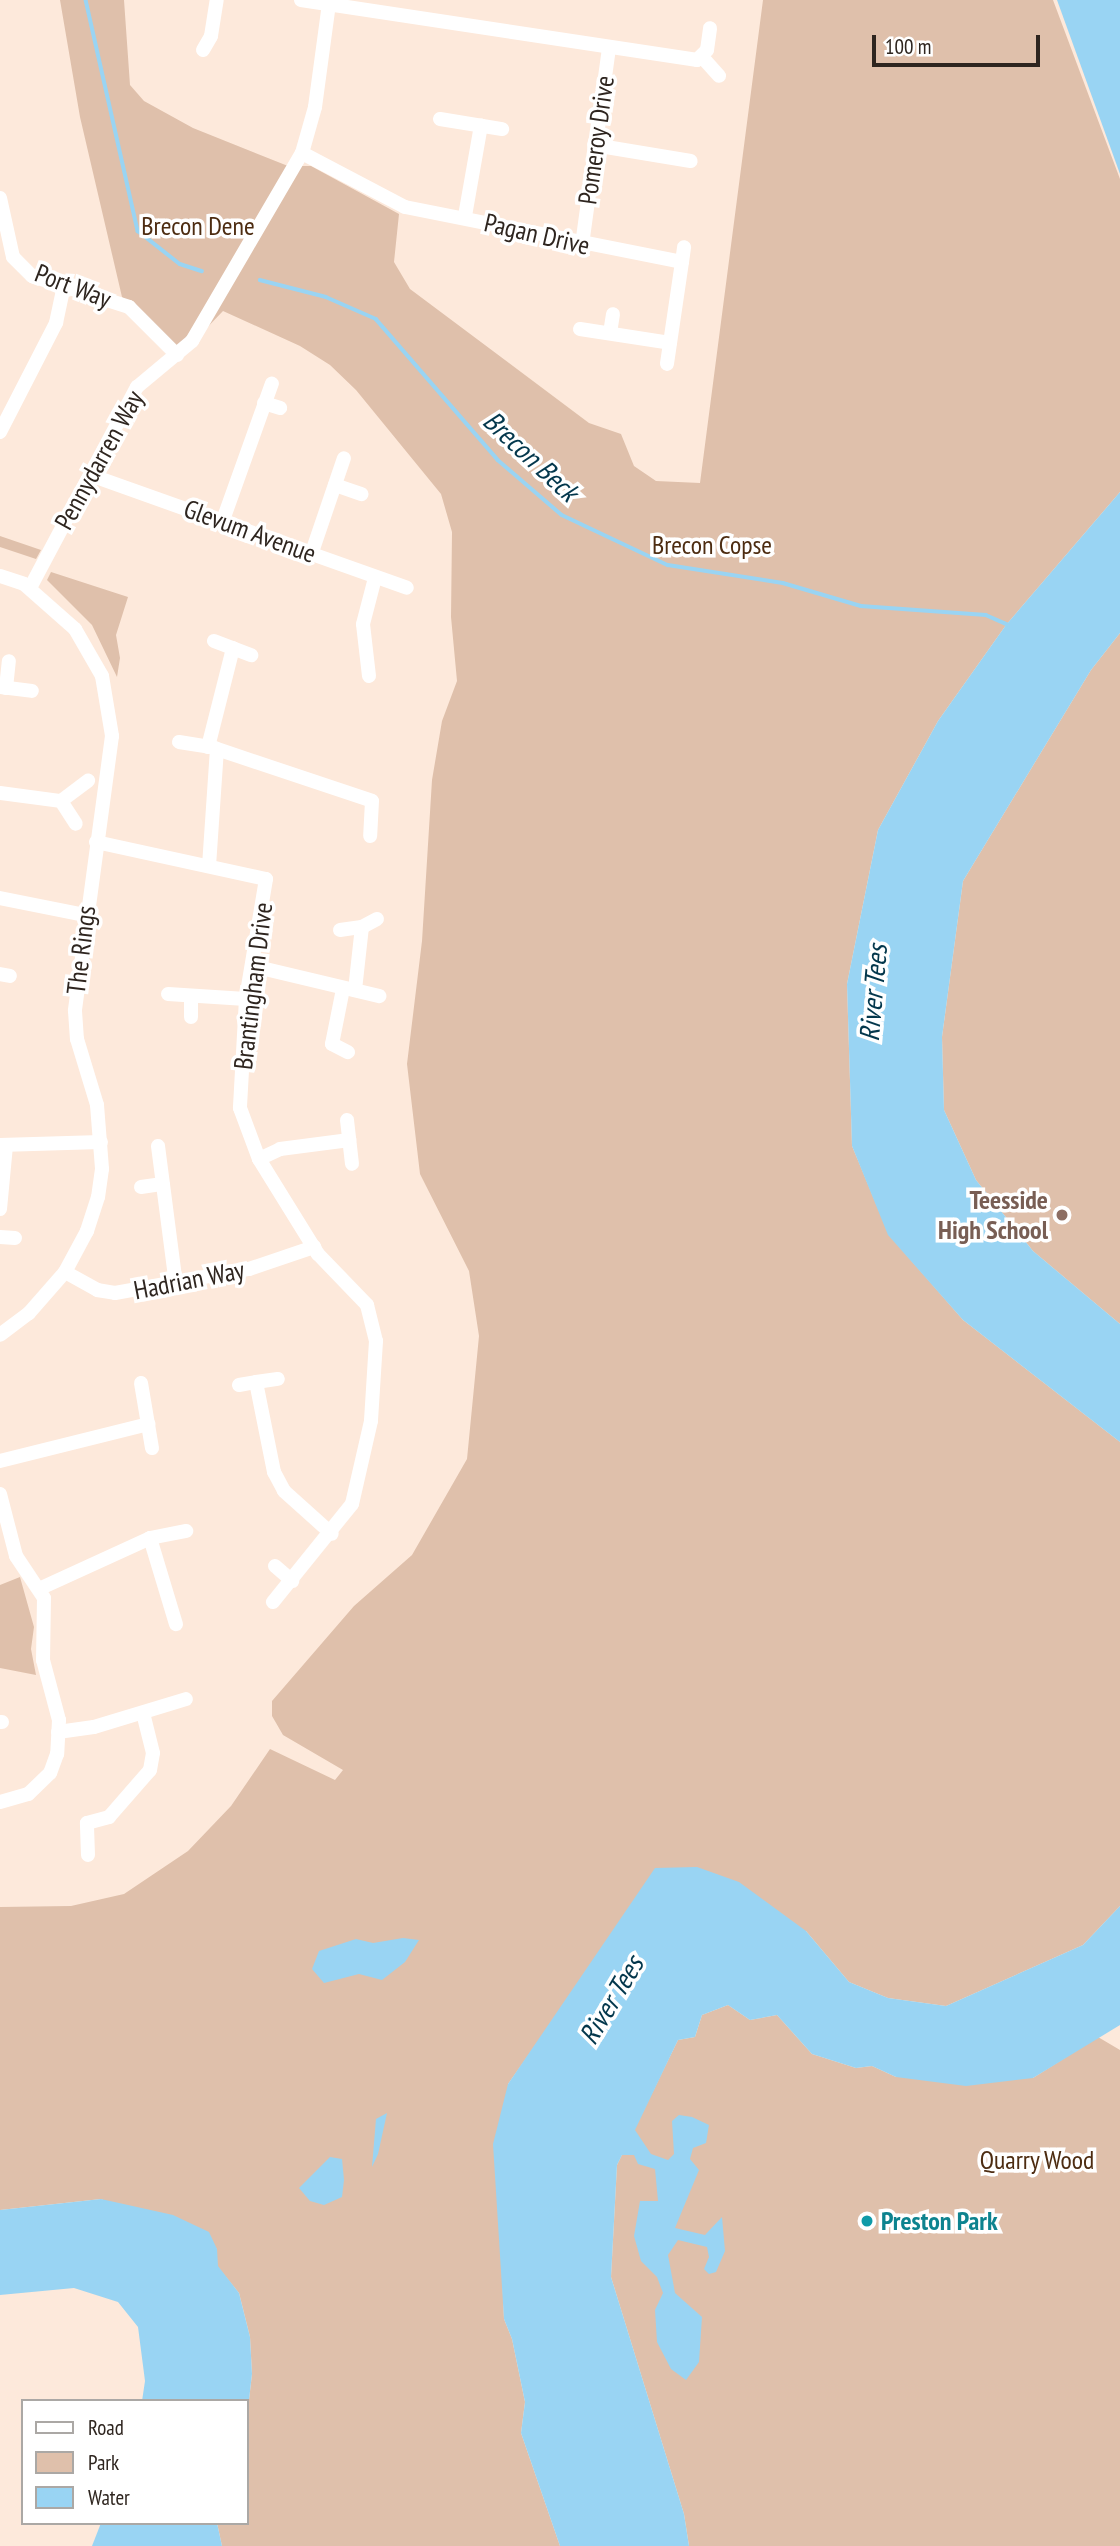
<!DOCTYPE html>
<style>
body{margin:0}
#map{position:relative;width:1120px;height:2546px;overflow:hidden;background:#fde9db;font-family:"PT Sans Narrow",sans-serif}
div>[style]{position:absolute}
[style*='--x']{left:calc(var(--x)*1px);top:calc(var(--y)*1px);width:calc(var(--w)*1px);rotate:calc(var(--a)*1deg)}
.green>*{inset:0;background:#dfc0ab}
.water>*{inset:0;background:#99d4f3}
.stream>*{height:3.5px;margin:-1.75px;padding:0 1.75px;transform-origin:1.75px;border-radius:1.75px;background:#99d4f3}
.minor>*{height:14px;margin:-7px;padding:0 7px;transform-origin:7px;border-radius:7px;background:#fff}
.dots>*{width:19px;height:19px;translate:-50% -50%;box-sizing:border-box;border:4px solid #fff;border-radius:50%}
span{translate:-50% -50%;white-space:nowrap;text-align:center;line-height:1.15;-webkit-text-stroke:7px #fff;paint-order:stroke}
.street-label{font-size:26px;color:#2e251f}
.park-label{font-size:26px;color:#4d2c11}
.education-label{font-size:26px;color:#785e54;font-weight:700}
.right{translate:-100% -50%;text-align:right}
.culture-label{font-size:26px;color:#0d838f;font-weight:700}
.left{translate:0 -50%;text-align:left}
.water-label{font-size:28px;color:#03374c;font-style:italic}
.legend{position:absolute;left:21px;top:2399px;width:228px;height:126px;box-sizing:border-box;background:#fff;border:2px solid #aba8a5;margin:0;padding:9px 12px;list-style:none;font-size:21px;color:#2e251f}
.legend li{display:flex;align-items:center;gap:14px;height:35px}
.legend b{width:35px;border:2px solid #aba8a5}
.scale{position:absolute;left:872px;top:35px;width:168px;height:32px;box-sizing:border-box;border:4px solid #2e251f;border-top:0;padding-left:9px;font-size:21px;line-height:24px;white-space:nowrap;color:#2e251f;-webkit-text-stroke:5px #fff;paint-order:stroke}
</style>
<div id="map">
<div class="green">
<i style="clip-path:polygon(60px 0,124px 0,130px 85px,144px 101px,193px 128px,288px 166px,311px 166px,399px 214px,394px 262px,410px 289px,589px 423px,621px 434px,634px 466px,656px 481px,700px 483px,763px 0,1053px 0,1120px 179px,1120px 492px,1006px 625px,938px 721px,878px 830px,847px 984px,852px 1146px,889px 1235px,963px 1320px,1120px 1442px,1120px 1906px,1083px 1945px,946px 2006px,888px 1998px,849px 1982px,806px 1931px,577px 1986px,508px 2084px,502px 2273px,504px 2319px,512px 2339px,525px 2402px,521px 2433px,560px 2546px,222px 2546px,217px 2523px,247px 2523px,247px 2417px,252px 2374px,250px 2337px,239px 2293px,217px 2266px,217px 2249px,101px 2199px,0 2210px,0 1907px,71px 1906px,124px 1894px,188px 1851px,231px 1806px,270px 1749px,335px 1780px,343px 1770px,283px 1735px,272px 1716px,272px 1701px,354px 1606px,412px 1555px,467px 1459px,479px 1336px,469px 1271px,420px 1174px,407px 1064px,422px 941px,432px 780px,442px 721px,457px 681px,451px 617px,452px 532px,441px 494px,356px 390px,330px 365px,300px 346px,223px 311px,176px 360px,122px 297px,80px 117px)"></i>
<i style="clip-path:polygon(0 536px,41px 550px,36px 559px,0 547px)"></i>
<i style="clip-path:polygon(51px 572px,128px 597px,116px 635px,120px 658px,117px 677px,92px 625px,47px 580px)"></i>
<i style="clip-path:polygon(1120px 633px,1120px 1324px,1033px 1251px,976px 1180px,944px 1110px,942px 1037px,963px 881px,1091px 670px)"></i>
<i style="clip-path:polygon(20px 1577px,34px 1627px,31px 1649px,36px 1675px,0 1668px,0 1585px)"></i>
<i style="clip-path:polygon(728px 2005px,750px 2020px,777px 2015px,812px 2054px,856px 2068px,872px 2066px,896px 2077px,1033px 2078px,1098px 2037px,1120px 2050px,1120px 2546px,689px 2546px,684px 2514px,611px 2277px,617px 2165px,678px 2040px,695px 2037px,702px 2015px)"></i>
</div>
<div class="water">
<i style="clip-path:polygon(1057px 0,1120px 0,1120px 174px)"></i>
<i style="clip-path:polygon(1120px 492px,1120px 633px,1091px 670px,963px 881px,942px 1037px,944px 1110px,976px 1180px,1033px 1251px,1120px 1324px,1120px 1442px,963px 1320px,888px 1235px,852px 1146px,847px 984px,878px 830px,938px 721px,1006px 625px)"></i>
<i style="clip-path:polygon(697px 1867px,739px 1882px,806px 1931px,849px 1982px,888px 1998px,946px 2006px,1083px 1945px,1120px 1906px,1120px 2025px,1033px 2078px,966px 2086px,896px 2077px,872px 2066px,856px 2068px,812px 2054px,777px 2015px,750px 2020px,728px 2005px,702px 2015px,695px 2037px,678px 2040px,635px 2130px,651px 2154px,668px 2160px,674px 2154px,672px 2121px,679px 2115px,692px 2117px,709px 2125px,706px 2143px,693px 2148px,690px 2159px,699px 2170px,675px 2228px,705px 2235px,722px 2217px,725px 2251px,716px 2272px,709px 2274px,704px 2269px,709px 2257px,707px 2247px,678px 2240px,668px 2255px,675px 2293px,702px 2317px,699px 2362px,686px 2380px,671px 2369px,657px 2342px,655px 2310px,663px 2293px,657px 2277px,641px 2261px,634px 2236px,640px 2201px,658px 2201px,655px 2169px,638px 2164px,634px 2155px,622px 2155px,617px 2165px,611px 2277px,684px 2514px,689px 2546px,560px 2546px,521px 2433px,525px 2402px,512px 2339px,504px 2319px,493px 2144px,508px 2084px,655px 1868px)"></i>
<i style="clip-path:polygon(403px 1938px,419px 1940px,405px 1962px,382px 1980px,359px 1974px,324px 1983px,312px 1969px,319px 1951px,356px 1939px,373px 1943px)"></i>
<i style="clip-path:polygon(387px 2113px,378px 2154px,372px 2167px,376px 2119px)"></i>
<i style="clip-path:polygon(330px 2157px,342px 2159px,344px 2180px,342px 2197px,324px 2205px,310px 2201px,299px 2188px)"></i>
<i style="clip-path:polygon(101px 2199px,173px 2215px,209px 2232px,217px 2249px,218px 2266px,239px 2293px,250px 2337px,252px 2374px,247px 2417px,247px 2401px,142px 2401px,145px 2381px,138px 2327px,118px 2302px,74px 2288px,0 2295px,0 2210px)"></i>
<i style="clip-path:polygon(101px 2523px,217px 2523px,222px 2546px,92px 2546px)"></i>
</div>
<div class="stream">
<i style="--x:86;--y:0;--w:237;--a:77.3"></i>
<i style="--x:138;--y:231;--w:53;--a:38.2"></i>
<i style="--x:180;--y:264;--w:23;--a:18"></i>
<i style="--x:260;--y:280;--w:68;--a:14.4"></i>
<i style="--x:326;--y:297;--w:55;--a:23.7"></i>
<i style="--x:376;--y:319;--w:186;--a:49.1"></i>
<i style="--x:498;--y:460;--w:84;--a:40.7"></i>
<i style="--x:562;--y:515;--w:117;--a:25.3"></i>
<i style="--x:668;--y:565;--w:116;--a:8.9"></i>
<i style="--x:783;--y:583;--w:81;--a:16.4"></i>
<i style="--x:861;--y:606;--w:125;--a:4.1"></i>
<i style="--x:986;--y:615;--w:24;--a:24"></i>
</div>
<div class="minor">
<i style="--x:301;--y:0;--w:401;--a:8.6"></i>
<i style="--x:697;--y:60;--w:14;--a:-45"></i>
<i style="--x:707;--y:50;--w:22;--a:-82"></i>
<i style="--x:203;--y:50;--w:16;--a:-60"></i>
<i style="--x:211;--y:36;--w:36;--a:-81"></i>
<i style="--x:703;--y:58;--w:24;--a:48"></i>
<i style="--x:440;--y:119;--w:63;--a:9.2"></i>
<i style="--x:594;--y:145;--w:98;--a:9.4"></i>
<i style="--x:302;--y:153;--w:116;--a:27.7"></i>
<i style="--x:405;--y:207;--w:282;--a:11.2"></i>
<i style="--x:682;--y:262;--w:103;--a:98.4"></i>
<i style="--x:0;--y:198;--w:60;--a:77.6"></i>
<i style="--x:13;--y:257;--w:27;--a:45"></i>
<i style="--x:32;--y:276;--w:102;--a:17.7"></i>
<i style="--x:129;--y:307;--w:68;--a:45"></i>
<i style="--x:465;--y:216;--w:92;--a:-80"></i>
<i style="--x:582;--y:245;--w:199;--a:-82.2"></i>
<i style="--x:682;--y:262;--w:15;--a:-82"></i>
<i style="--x:580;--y:329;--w:91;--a:8.8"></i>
<i style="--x:610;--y:333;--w:19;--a:-81"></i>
<i style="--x:264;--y:403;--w:17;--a:17"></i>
<i style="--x:0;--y:432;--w:123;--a:-62.8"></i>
<i style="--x:56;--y:323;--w:38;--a:-78"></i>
<i style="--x:93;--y:476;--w:333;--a:19.6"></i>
<i style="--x:335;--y:485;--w:28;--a:19"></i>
<i style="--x:223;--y:520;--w:145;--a:-70.3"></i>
<i style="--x:312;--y:552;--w:99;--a:-71.2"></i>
<i style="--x:0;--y:576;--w:25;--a:18"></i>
<i style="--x:24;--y:584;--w:68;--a:41.4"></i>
<i style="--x:75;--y:629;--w:54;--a:60.1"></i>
<i style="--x:102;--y:676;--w:61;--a:80.5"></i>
<i style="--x:112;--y:736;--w:277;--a:97.7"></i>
<i style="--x:75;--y:1011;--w:28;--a:86"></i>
<i style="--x:77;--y:1039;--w:69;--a:73.1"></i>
<i style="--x:97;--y:1105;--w:64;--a:85.5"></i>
<i style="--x:102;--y:1169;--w:28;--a:98"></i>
<i style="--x:98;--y:1197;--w:36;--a:108"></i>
<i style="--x:87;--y:1231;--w:47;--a:118.2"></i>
<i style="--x:65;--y:1272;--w:55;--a:131.3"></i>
<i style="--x:29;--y:1313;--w:36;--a:143"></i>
<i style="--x:30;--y:588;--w:228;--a:-62"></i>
<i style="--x:137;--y:387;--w:72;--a:-39.9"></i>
<i style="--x:192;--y:341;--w:218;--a:-59.7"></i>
<i style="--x:302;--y:153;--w:48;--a:-74.2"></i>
<i style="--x:315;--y:107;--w:104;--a:-82.3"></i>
<i style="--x:214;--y:641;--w:40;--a:21"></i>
<i style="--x:369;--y:676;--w:52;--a:-96.6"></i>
<i style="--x:363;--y:624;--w:48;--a:-75.4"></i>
<i style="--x:0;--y:687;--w:32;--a:7"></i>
<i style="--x:6;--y:688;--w:27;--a:-84"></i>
<i style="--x:179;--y:742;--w:36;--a:9"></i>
<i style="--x:208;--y:747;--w:102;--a:-75.8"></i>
<i style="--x:0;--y:793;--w:62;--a:7.5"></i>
<i style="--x:61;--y:801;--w:34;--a:-37"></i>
<i style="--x:61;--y:801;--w:27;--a:57"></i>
<i style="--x:96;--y:842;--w:174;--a:12.3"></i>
<i style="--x:266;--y:879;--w:122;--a:99.5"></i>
<i style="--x:246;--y:999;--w:109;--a:93.2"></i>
<i style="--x:240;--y:1108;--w:54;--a:69.6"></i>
<i style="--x:259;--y:1159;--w:112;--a:58.2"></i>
<i style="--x:318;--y:1254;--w:71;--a:46.1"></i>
<i style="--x:367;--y:1305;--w:37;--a:76"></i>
<i style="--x:376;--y:1341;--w:80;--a:93.6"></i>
<i style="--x:371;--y:1421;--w:85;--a:102.9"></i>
<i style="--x:352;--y:1504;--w:126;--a:128.9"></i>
<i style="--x:209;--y:866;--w:117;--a:-86.1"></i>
<i style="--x:217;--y:749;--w:163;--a:18.5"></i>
<i style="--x:372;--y:801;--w:35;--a:93"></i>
<i style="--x:0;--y:898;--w:87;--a:11.3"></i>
<i style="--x:340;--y:930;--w:22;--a:-8"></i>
<i style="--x:253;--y:966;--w:130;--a:13.4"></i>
<i style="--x:0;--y:974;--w:10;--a:11"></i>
<i style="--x:343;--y:989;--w:56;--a:101.3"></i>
<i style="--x:332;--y:1044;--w:18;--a:27"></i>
<i style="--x:355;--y:990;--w:63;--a:-83.7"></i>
<i style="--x:362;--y:927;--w:17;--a:-28"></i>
<i style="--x:168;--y:994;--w:78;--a:3.7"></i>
<i style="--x:191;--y:997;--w:20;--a:90"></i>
<i style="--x:347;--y:1120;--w:44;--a:83.5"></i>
<i style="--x:0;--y:1145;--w:101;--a:-1.7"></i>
<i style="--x:158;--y:1146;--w:139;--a:82.6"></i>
<i style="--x:259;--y:1159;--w:23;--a:-25"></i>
<i style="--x:280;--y:1149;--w:70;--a:-7.4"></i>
<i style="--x:141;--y:1187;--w:22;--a:-8"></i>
<i style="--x:0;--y:1209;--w:64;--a:-84.6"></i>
<i style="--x:0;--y:1237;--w:15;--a:4"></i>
<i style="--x:65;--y:1272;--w:37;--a:29"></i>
<i style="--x:97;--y:1290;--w:18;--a:9"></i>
<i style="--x:115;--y:1293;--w:136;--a:-10.2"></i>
<i style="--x:249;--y:1269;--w:69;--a:-18.7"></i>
<i style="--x:256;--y:1382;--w:22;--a:-8"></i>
<i style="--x:141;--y:1383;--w:66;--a:80.4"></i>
<i style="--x:239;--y:1385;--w:17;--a:-10"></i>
<i style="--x:256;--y:1382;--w:92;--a:78.7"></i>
<i style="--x:274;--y:1472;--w:21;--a:62"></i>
<i style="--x:284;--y:1491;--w:64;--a:41.9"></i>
<i style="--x:0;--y:1461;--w:153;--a:-14"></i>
<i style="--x:0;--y:1494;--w:64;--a:75.5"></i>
<i style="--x:16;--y:1556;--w:50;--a:56.3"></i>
<i style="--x:44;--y:1598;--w:62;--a:90.9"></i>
<i style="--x:43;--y:1660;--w:62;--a:75.1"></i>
<i style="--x:59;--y:1720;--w:34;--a:93"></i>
<i style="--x:57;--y:1754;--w:20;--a:110"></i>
<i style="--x:50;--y:1773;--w:30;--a:136"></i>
<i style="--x:28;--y:1794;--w:29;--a:164"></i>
<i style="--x:150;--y:1538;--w:90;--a:73.2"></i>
<i style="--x:275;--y:1566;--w:23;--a:41"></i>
<i style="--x:41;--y:1588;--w:120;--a:-24.6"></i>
<i style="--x:150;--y:1538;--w:37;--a:-11"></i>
<i style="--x:0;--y:1722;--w:2;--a:0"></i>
<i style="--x:58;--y:1732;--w:36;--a:-8"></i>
<i style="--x:94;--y:1727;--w:96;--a:-16.9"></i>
<i style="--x:88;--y:1855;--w:32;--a:-92"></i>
<i style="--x:87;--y:1823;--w:23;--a:-15"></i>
<i style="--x:109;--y:1817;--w:62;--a:-48.9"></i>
<i style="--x:150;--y:1770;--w:17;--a:-80"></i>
<i style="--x:153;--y:1753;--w:41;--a:-104"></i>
</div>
<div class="dots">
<i style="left:1062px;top:1215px;background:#8d6e63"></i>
<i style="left:867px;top:2221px;background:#0f9aa8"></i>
</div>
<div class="street-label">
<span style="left:596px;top:140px;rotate:-82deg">Pomeroy Drive</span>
<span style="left:537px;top:234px;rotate:13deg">Pagan Drive</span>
<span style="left:73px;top:286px;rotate:21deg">Port Way</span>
<span style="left:99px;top:460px;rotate:-61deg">Pennydarren Way</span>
<span style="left:250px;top:531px;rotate:20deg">Glevum Avenue</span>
<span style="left:81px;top:950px;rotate:-83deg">The Rings</span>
<span style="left:253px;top:986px;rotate:-83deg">Brantingham Drive</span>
<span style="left:189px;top:1280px;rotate:-11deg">Hadrian Way</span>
</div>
<div class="park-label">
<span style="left:198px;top:226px">Brecon Dene</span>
<span style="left:712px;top:545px">Brecon Copse</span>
<span style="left:1037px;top:2160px">Quarry Wood</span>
</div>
<div class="education-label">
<span class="right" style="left:1048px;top:1215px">Teesside<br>High School</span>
</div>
<div class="culture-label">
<span class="left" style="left:881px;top:2221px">Preston Park</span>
</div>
<div class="water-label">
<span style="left:531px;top:456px;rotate:43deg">Brecon Beck</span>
<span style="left:873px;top:993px;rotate:-85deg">River Tees</span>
<span style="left:611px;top:2000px;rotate:-59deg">River Tees</span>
</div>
<ul class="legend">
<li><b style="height:9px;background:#fff"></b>Road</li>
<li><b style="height:19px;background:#dfc0ab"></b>Park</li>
<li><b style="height:19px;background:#99d4f3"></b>Water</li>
</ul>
<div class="scale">100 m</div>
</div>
